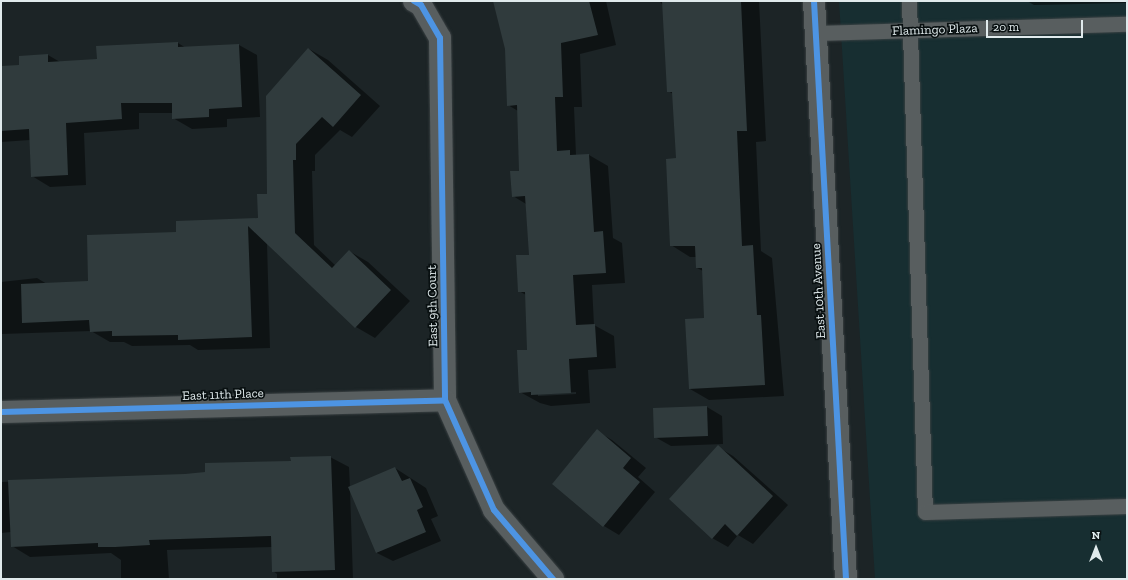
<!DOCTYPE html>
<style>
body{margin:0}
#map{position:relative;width:1128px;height:580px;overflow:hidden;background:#1c2426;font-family:"Zilla Slab",serif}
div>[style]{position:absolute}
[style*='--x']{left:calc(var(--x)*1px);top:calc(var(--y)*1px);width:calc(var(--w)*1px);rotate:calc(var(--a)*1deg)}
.built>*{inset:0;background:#172e31}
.shadow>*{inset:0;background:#0007}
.building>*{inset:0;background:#303b3d}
.roads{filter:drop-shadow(0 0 1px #3a4143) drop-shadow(0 0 1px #3a4143)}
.service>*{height:15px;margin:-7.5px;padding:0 7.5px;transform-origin:7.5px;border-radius:7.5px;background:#585e5f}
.minor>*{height:22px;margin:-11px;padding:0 11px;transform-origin:11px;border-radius:11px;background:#585e5f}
.tertiary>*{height:22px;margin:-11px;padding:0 11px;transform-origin:11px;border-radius:11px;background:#585e5f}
.cycleway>*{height:6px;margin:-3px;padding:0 3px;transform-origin:3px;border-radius:3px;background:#4d94e3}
span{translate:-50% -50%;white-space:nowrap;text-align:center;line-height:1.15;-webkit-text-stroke:3.5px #091011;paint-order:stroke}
.street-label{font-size:13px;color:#e0eaec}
.frame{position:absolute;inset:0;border:2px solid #e0eaec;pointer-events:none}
.north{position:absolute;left:1076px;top:528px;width:40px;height:40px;-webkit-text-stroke:3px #091011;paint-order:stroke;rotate:0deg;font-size:11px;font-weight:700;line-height:16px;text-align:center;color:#e0eaec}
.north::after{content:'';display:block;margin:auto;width:14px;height:18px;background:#e0eaec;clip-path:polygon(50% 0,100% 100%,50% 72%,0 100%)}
.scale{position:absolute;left:986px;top:20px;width:97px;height:18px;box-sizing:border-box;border:2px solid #e0eaec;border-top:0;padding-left:5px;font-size:12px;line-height:14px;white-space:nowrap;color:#e0eaec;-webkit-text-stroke:3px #091011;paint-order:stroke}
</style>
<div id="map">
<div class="built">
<i style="clip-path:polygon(839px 1px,1127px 1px,1127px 579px,875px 579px)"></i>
</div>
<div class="shadow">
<i style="clip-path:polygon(evenodd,495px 1px,606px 1px,616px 45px,580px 54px,582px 107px,574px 107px,576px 155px,589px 155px,608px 166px,613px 238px,622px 243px,625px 283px,592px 285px,594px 325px,614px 336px,616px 368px,588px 370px,590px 403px,551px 406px,540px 403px,520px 392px,528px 351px,526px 295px,519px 291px,530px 255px,526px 204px,513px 196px,520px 172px,518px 111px,508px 105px,506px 49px,495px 1px,576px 392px,576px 394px,538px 396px,538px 394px,576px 392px)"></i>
<i style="clip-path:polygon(659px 1px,759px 1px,766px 141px,756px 142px,761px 251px,772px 258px,784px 396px,709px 400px,690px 389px,705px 319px,703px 271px,697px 268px,697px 257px,690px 257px,671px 245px,677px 159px,673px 94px,668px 91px,663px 5px)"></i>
<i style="clip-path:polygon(1027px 1px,1127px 1px,1127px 3px,1034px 5px)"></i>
<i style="clip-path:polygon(178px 43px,186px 48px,239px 45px,257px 55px,260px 117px,227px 119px,227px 127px,192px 129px,173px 118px,173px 113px,139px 113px,139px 129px,84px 133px,86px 185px,50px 187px,32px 176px,30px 140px,1px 142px,1px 67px,20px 66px,48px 55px,60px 62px,98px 60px)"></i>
<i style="clip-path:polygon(309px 49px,328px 60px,380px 106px,352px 137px,340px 130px,315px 155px,315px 171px,312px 171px,314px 245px,336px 266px,349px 251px,368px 262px,410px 301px,375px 338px,356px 327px,267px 243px,270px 348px,198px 350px,190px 345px,132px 346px,124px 342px,110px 342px,91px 331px,2px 334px,1px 348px,1px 282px,37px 278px,47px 284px,89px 282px,177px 233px,259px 219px,268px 195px)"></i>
<i style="clip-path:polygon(707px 407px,722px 416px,723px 444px,671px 446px,655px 437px,654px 409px)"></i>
<i style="clip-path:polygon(597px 431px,612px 440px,646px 468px,638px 477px,655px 492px,619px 535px,604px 526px,553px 483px)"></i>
<i style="clip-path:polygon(718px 447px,733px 456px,788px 505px,753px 544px,738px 535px,728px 547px,712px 538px)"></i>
<i style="clip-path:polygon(330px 457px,349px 467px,350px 488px,395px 468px,426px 488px,438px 516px,431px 519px,441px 541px,393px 561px,377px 553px,350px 489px,353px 579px,277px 579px,277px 574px,273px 571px,272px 547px,167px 550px,169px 579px,121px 579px,121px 560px,111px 553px,30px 557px,12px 546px,11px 532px,1px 533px,1px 482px,185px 475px)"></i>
</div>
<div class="building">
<i style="clip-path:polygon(493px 1px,589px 1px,598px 35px,561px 43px,563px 97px,555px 97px,557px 151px,570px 150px,570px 155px,589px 154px,594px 232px,603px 231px,606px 273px,573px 275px,576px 325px,595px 324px,597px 357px,569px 359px,571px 393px,531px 395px,531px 392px,519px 393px,517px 350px,527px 350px,525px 292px,518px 292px,516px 255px,529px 255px,525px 196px,512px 197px,510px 171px,519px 171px,517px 105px,507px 106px,505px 49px)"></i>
<i style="clip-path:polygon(662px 1px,741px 1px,747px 131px,737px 131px,742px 246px,753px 245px,757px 315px,761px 315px,765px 385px,689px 389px,685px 319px,704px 318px,702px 268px,696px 268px,695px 246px,670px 246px,666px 159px,676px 158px,672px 92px,667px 92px)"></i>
<i style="clip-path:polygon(178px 42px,178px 47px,239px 44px,242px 107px,209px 109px,209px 117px,172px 119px,172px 103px,121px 103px,122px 119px,66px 123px,68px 175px,31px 177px,29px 129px,1px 131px,1px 66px,19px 65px,19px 56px,48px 54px,48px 62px,97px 59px,96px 46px)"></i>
<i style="clip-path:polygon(308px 48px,361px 95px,333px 127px,322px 117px,296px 144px,296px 160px,293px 160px,295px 233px,332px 268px,349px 250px,391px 290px,355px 328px,248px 226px,252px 337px,178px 340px,178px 335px,112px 336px,112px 331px,90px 332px,89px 320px,22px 323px,21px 284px,88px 281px,87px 235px,176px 232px,176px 221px,258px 218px,257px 194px,267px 194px,266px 96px)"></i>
<i style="clip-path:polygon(707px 406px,708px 436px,654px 438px,653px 408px)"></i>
<i style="clip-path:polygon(597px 429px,631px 458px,623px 468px,640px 482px,603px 527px,552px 484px)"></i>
<i style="clip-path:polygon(718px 445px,773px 496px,737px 536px,725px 524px,712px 539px,669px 499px)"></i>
<i style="clip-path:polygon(331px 456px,335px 570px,272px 572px,271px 536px,149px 540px,150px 545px,115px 547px,98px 547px,98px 543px,11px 547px,8px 480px,185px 474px,205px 472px,205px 463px,291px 461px,290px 457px)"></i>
<i style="clip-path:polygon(395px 467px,402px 481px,410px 478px,423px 507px,417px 510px,426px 532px,376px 553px,348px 487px)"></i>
</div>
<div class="roads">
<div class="service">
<i style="--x:909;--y:1;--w:511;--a:88.21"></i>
<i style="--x:925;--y:512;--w:202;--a:-1.7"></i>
<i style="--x:816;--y:33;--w:311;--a:-1.7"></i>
</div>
<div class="minor">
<i style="--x:414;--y:1;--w:8;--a:30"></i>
<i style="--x:421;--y:5;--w:38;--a:60"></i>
<i style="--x:440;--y:38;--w:362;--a:89.2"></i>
<i style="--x:445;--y:400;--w:120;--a:66"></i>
<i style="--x:494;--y:510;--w:91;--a:49.5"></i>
<i style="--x:1;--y:412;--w:444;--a:-1.5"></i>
</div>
<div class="tertiary">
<i style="--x:814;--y:1;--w:579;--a:86.83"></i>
</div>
</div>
<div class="cycleway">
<i style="--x:414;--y:1;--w:8;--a:30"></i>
<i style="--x:421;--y:5;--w:38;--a:60"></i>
<i style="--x:440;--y:38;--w:362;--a:89.2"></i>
<i style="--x:445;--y:400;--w:120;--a:66"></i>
<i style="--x:494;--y:510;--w:91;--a:49.5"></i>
<i style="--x:814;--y:1;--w:579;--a:86.83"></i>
<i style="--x:1;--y:412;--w:444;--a:-1.5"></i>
</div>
<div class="street-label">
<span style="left:935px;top:30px;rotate:-2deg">Flamingo Plaza</span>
<span style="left:819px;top:291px;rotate:-93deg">East 10th Avenue</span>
<span style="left:433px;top:306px;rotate:-91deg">East 9th Court</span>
<span style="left:223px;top:395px;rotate:-2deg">East 11th Place</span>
</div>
<div class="frame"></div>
<div class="north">N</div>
<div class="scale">20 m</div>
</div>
